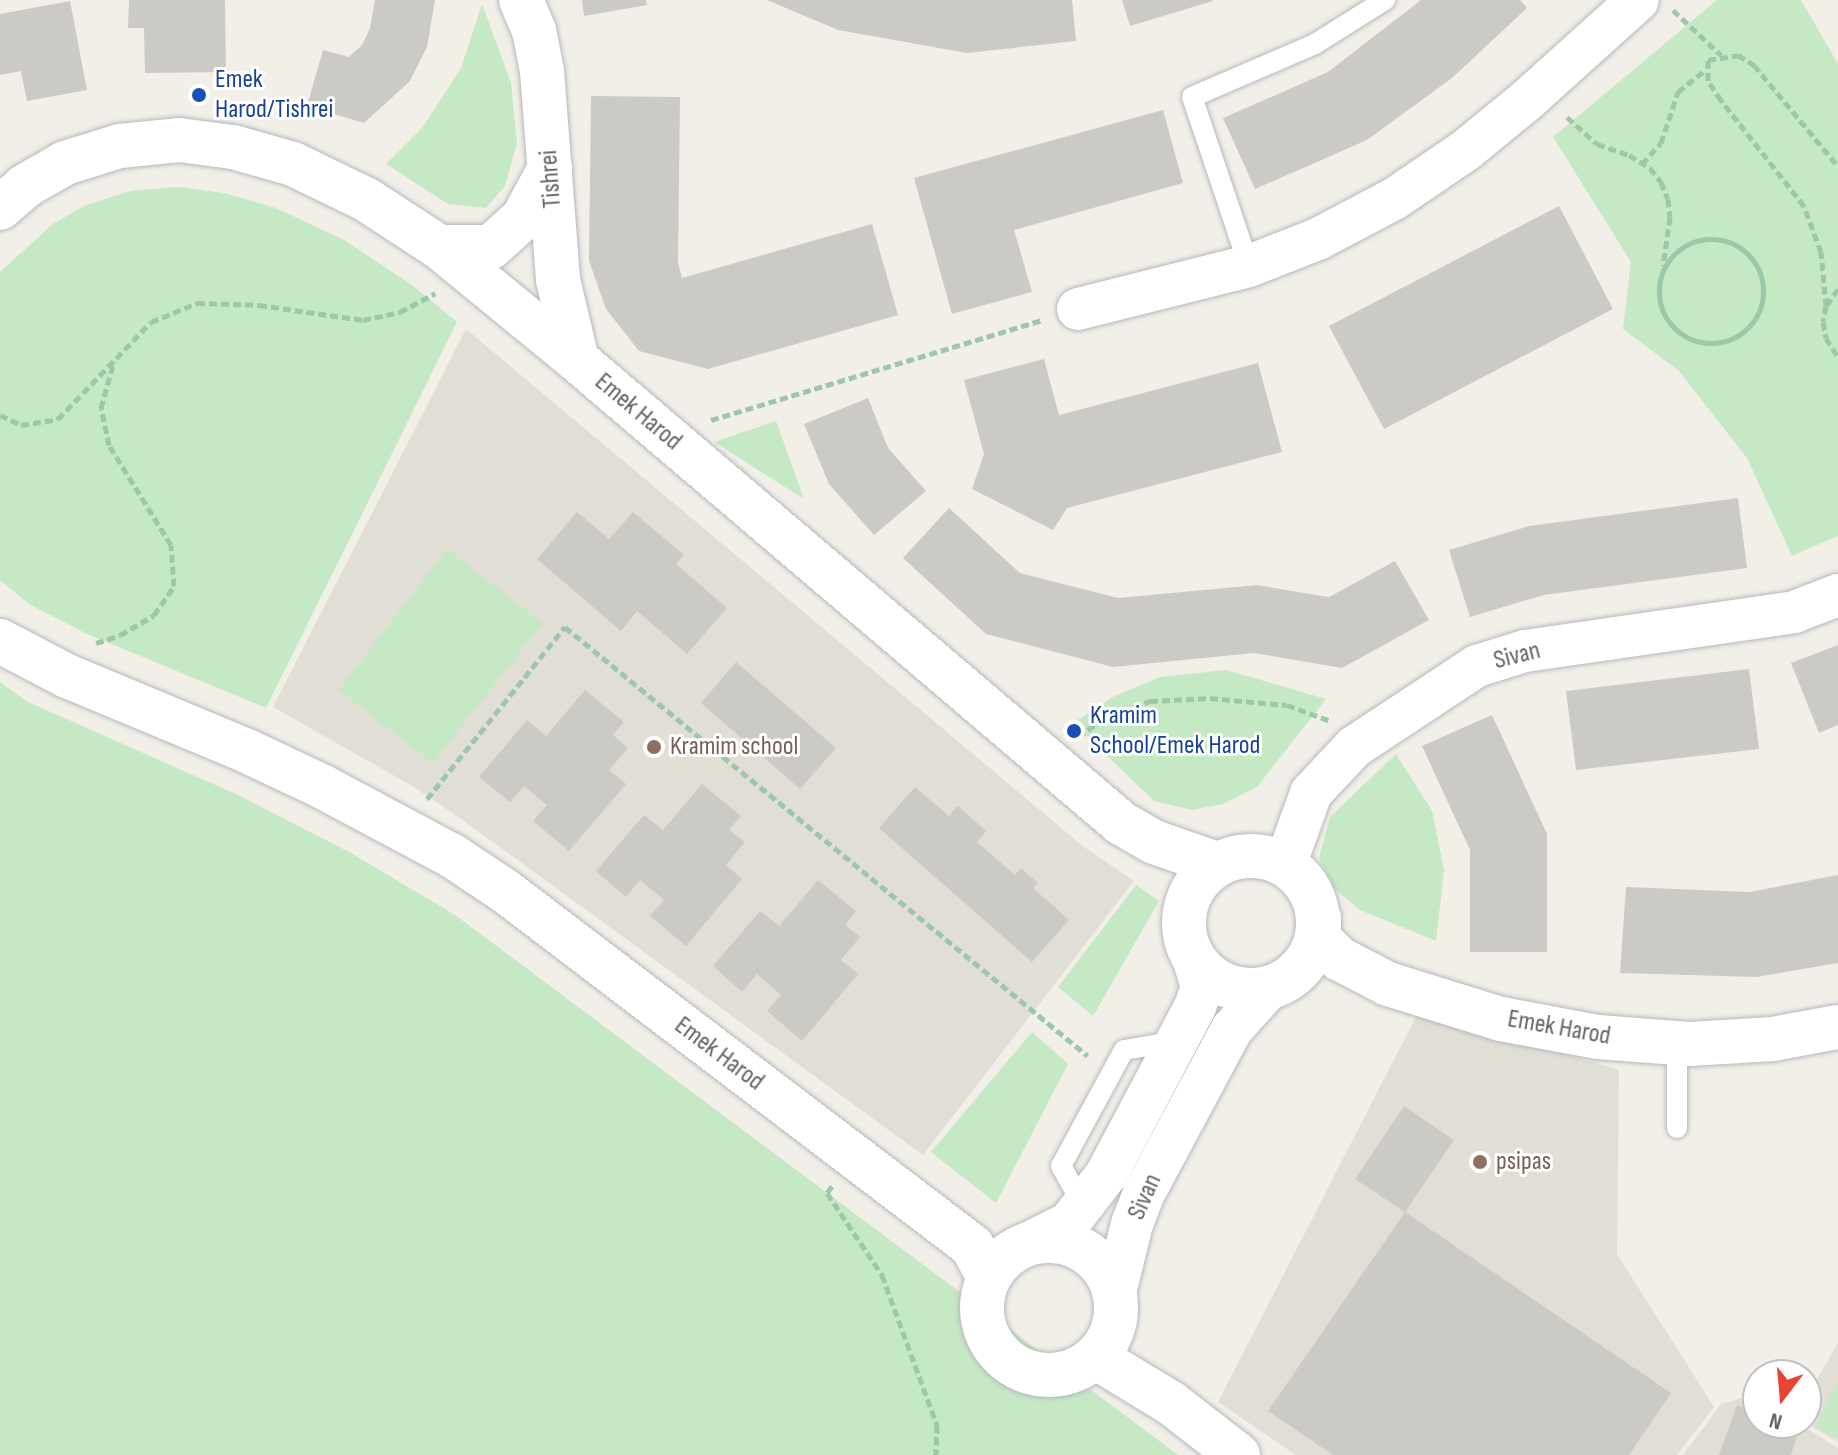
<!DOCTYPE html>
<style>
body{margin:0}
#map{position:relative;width:1838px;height:1455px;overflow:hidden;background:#f1efe8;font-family:"Sofia Sans Condensed",sans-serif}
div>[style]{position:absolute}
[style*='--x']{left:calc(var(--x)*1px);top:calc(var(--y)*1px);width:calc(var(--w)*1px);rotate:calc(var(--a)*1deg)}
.education>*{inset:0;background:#e1ded6}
.green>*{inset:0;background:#c5e8c5}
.building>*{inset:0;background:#cccac5}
.path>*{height:5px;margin-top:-2.5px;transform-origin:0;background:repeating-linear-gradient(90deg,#9cc7a9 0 8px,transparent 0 12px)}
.path>.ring{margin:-2.5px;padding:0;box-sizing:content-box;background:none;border:5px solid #9cc7a9;border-radius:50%}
.roads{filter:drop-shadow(0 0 2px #b5b8bc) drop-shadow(0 0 2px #b5b8bc)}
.service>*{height:20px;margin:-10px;padding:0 10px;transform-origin:10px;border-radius:10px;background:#fff}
.minor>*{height:42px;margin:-21px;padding:0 21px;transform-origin:21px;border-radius:21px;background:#fff}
.tertiary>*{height:44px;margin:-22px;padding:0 22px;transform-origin:22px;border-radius:22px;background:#fff}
.tertiary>.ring{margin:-22px;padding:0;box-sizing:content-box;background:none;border:44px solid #fff;border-radius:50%}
.dots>*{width:22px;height:22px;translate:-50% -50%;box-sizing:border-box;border:4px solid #fff;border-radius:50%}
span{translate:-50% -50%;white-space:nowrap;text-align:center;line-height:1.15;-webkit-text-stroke:6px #fff;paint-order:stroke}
.transit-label{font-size:26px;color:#164399}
.left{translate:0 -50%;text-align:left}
.street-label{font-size:26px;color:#5f6368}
.education-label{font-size:26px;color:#785e54}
.north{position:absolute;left:1742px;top:1359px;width:80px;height:80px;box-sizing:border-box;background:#fff;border:2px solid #bfc1c3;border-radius:50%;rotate:196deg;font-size:22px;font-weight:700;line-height:32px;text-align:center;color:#5f6368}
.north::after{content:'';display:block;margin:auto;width:28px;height:36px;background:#ea4335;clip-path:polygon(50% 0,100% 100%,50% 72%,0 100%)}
</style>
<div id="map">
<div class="education">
<i style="clip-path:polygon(466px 329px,1084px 847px,1134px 881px,923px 1155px,457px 816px,414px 787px,273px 707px)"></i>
<i style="clip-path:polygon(1419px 1011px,1619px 1070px,1617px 1254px,1714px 1407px,1677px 1455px,1296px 1455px,1218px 1402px)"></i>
<i style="clip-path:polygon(1838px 1343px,1838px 1442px,1806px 1423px,1806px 1398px)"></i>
<i style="clip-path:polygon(1753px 1395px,1758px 1398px,1758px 1423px,1798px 1423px,1838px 1448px,1838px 1455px,1683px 1455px,1721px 1404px)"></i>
</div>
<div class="green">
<i style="clip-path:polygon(1717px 0,1801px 0,1838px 64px,1838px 536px,1792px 556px,1747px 458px,1679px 371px,1623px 329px,1631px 262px,1553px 137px)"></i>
<i style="clip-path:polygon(482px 4px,511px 83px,517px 143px,505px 186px,486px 208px,448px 204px,386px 164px,423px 127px,461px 68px)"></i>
<i style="clip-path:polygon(178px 187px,224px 193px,276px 208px,344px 240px,412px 285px,457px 322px,266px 708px,87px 634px,29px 604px,0 580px,0 272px,53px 224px,84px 206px,130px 191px)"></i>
<i style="clip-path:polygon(776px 421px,804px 499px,714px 442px)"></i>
<i style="clip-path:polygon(447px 549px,542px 623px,433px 763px,339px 690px)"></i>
<i style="clip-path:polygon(1226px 670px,1326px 699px,1257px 787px,1223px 804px,1192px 810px,1154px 801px,1073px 723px,1113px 697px,1160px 677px)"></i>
<i style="clip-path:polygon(0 682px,28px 702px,236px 794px,351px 853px,455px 915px,1178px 1455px,0 1455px)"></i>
<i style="clip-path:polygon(1396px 754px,1432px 811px,1444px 870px,1436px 941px,1360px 910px,1334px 888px,1319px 858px,1330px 817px)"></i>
<i style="clip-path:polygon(1136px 885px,1159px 901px,1093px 1016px,1058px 987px)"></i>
<i style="clip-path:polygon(1032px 1032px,1068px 1064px,996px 1203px,931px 1152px)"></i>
<i style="clip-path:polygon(1838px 1381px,1838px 1438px,1815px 1427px)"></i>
</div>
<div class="building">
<i style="clip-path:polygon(129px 0,225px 0,226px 72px,145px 73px,144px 28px,128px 28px)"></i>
<i style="clip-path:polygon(375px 0,435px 0,427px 47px,410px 81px,364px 123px,307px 106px,323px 50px,349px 57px,362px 45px,370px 28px)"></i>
<i style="clip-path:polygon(582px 0,646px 0,647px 5px,584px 16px)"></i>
<i style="clip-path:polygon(767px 0,1072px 0,1076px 41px,967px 53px,838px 30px)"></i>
<i style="clip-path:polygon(1122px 0,1213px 0,1213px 1px,1130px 26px)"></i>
<i style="clip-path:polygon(1421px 0,1520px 0,1527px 8px,1452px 78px,1367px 140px,1255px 189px,1223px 118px,1328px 72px)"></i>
<i style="clip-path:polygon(70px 1px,87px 90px,27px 101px,21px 71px,0 75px,0 14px)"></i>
<i style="clip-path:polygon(591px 96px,680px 97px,678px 263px,682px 278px,872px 224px,898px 315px,708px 369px,639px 351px,606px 309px,589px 261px)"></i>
<i style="clip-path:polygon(1163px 110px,1183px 183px,1014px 230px,1032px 292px,952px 314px,914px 178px)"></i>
<i style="clip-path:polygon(1559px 206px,1613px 309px,1384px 429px,1329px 326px)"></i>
<i style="clip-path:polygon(1044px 359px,1059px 415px,1258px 363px,1282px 452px,1067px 508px,1053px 530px,972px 489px,984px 454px,964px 380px)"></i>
<i style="clip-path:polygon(868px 398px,888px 448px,926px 491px,874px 535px,829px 484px,804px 424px)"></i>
<i style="clip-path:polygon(1738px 498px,1747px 568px,1544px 595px,1470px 617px,1449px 550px,1529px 526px)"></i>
<i style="clip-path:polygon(949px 508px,1020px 573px,1118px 598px,1257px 585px,1329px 597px,1395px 561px,1429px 620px,1342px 668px,1254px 653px,1113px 667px,986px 634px,903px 558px)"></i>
<i style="clip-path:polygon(577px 512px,609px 539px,633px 512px,684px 555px,676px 564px,727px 608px,687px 654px,637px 611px,621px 631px,537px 559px)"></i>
<i style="clip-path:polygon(1838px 645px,1838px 725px,1819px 733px,1791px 663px)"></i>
<i style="clip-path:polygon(736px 662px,836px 748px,800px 789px,701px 703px)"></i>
<i style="clip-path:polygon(1749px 669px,1759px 749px,1576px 770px,1566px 691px)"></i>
<i style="clip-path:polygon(585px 690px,624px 722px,613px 735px,628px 748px,609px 770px,626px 784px,569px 851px,533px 821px,547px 805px,524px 786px,510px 802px,479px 777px,527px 720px,546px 736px)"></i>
<i style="clip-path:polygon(1492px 715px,1547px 834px,1547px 952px,1470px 952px,1470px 850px,1422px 746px)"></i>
<i style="clip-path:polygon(702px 784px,741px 816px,729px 830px,745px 842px,726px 865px,742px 879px,686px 946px,650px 916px,664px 900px,640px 880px,626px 897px,596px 871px,644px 815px,663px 830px)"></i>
<i style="clip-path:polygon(915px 787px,949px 816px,958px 806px,986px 831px,977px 842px,1015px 875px,1021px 868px,1038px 883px,1033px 888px,1069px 920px,1032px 962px,879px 828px)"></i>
<i style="clip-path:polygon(1838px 875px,1838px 963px,1757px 977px,1620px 973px,1626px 887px,1750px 892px)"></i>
<i style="clip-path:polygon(818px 880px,856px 911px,845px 925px,860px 937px,841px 960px,858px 974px,802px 1041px,767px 1011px,781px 995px,757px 974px,742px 992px,713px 966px,760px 911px,779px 926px)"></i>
<i style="clip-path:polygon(1404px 1106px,1454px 1140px,1405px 1212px,1355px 1179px)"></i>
<i style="clip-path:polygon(1405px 1212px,1671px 1393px,1629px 1455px,1333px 1455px,1268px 1411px)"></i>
<i style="clip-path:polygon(1737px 1405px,1758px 1413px,1758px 1423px,1784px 1423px,1799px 1429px,1791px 1455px,1719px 1455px)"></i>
</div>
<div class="path">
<i style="--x:1673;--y:10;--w:66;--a:43.2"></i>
<i style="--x:1567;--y:117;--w:40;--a:42"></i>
<i style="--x:1597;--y:144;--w:34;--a:19"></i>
<i style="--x:1629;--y:155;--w:25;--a:32"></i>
<i style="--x:1650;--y:168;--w:18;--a:52"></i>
<i style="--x:1661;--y:182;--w:18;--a:68"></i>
<i style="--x:1668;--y:199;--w:18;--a:84"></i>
<i style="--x:1670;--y:217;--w:49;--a:98.1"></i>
<i style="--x:1642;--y:164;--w:28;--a:-48"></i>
<i style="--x:1661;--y:143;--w:54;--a:-71.6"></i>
<i style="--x:1678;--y:92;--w:35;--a:-39"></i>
<i class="ring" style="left:1659px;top:239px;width:99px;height:99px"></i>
<i style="--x:1838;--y:289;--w:21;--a:125"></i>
<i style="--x:1826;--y:306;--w:16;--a:101"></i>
<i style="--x:1823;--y:322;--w:16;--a:79"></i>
<i style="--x:1826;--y:338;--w:22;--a:58"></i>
<i style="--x:1826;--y:306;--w:54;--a:-95.3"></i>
<i style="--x:1821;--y:252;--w:49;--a:-110.3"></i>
<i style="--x:1804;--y:206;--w:135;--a:-128.1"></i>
<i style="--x:1721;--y:100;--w:23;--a:-124"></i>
<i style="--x:1708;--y:81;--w:21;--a:-90"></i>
<i style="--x:1708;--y:60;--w:30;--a:-9"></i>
<i style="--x:1738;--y:55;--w:19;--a:32"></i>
<i style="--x:1754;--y:65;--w:131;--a:50.3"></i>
<i style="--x:0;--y:415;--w:23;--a:25"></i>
<i style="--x:21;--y:425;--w:37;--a:-9"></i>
<i style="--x:58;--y:419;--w:134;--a:-46.2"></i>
<i style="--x:151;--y:322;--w:50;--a:-22.4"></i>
<i style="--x:197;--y:303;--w:62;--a:1.8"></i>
<i style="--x:259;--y:305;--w:105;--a:8.2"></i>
<i style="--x:363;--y:320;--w:38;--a:-12"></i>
<i style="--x:400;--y:312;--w:40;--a:-28"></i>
<i style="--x:711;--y:420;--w:346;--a:-16.8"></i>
<i style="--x:96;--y:643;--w:25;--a:-18"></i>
<i style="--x:120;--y:635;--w:39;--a:-30"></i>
<i style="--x:154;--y:615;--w:35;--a:-55"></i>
<i style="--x:174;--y:586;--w:41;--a:-94.2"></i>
<i style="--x:171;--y:545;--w:118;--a:-121.8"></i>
<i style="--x:109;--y:445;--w:38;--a:-102"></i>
<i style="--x:101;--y:408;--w:49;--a:-74.5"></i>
<i style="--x:1078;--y:737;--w:27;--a:-36"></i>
<i style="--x:1100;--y:721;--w:54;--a:-21.8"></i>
<i style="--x:1150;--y:701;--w:60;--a:-2.9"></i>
<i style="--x:1210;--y:698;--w:77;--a:5.2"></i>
<i style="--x:1287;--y:705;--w:44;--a:20.1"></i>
<i style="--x:427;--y:799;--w:221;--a:-51.3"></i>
<i style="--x:565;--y:627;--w:676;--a:39.36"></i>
<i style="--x:832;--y:1186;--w:9;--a:126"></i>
<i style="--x:827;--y:1193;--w:99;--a:56.1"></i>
<i style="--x:882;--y:1275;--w:160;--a:69.9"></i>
<i style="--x:937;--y:1425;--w:30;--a:92"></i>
</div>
<div class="roads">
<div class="service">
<i style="--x:1249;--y:266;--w:178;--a:-108.6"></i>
<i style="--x:1192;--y:97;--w:134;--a:-23.3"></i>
<i style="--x:1315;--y:44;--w:83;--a:-32.2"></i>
<i style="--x:1677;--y:1128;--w:84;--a:-90"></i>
<i style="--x:1084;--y:1207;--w:47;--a:-119.3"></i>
<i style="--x:1061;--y:1166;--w:132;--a:-61.5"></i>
<i style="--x:1124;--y:1050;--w:55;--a:-9.5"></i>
</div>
<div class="minor">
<i style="--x:1078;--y:309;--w:176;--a:-14.1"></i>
<i style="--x:1249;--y:266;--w:74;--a:-21.4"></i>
<i style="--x:1318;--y:239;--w:86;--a:-27.8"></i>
<i style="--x:1394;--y:199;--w:87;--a:-34.2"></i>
<i style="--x:1466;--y:150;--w:79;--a:-39.3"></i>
<i style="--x:1527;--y:100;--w:149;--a:-42"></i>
<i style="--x:1285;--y:865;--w:77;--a:-70.1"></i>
<i style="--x:1311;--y:793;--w:63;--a:-46.9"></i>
<i style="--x:1354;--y:747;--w:147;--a:-33.4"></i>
<i style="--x:1477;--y:666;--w:50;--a:-17.4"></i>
<i style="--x:1525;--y:651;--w:272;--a:-8.2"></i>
<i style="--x:1794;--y:612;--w:47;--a:-21.1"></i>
<i style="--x:1029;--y:1243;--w:45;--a:-26.6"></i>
<i style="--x:1069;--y:1223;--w:61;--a:-52.4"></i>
<i style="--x:1106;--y:1175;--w:190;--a:-62.1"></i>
<i style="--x:1195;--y:1007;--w:21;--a:-71"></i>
<i style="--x:1202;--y:987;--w:28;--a:-107"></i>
<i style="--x:1115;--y:1293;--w:71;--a:-76.2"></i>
<i style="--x:1132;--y:1224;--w:33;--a:-69"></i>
<i style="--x:1144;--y:1193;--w:186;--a:-61.8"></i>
<i style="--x:1232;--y:1029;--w:57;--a:-47.9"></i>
</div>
<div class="tertiary">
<i style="--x:521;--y:0;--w:33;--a:67"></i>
<i style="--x:534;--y:30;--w:42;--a:79"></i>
<i style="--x:542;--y:71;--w:210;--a:85.6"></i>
<i style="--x:558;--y:280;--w:82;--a:76.6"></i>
<i style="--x:0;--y:208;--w:33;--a:-41"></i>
<i style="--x:25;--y:186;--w:46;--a:-29.9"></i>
<i style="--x:65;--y:163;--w:58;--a:-17.2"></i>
<i style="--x:120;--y:146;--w:59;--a:-5.8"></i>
<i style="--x:179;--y:140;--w:54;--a:7.4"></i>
<i style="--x:233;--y:147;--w:62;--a:15.8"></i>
<i style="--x:293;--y:164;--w:82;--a:25.9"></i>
<i style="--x:367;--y:200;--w:86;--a:33.1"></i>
<i style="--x:439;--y:247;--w:178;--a:39.3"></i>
<i style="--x:577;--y:360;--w:714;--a:40.4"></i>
<i style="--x:1121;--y:823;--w:38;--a:30"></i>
<i style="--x:1154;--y:842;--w:67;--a:19.2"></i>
<i style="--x:439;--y:247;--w:52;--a:0"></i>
<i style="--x:491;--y:247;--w:43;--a:-42.2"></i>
<i style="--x:523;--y:218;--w:57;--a:-61.6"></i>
<i style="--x:0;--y:641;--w:76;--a:27.6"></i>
<i style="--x:67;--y:676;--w:195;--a:22.6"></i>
<i style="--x:247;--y:751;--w:84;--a:25.3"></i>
<i style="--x:323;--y:787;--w:149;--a:28.1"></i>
<i style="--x:454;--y:857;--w:61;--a:33.7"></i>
<i style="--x:505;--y:891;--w:587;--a:37.24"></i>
<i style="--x:972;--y:1246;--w:36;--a:62"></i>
<i class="ring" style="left:1184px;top:856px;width:90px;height:90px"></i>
<i style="--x:1319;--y:918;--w:21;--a:90"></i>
<i style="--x:1319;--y:939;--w:29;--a:44"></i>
<i style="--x:1340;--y:959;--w:54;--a:27.5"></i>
<i style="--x:1388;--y:984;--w:118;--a:17.2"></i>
<i style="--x:1501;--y:1019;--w:99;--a:10.5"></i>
<i style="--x:1598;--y:1037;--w:92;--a:4.4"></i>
<i style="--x:1690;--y:1044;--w:83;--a:-3.4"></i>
<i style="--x:1773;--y:1039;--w:66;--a:-10.5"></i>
<i class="ring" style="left:982px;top:1241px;width:90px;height:90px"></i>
<i style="--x:1095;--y:1357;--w:89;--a:31.2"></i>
<i style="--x:1171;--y:1403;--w:85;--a:37.8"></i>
</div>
</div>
<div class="dots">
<i style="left:199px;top:95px;background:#1a4fb4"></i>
<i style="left:1074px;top:731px;background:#1a4fb4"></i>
<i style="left:654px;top:747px;background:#8d6e63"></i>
<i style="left:1480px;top:1162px;background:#8d6e63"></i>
</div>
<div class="transit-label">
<span class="left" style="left:215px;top:95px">Emek<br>Harod/Tishrei</span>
<span class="left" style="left:1090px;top:731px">Kramim<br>School/Emek Harod</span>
</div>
<div class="street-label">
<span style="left:551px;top:179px;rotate:-94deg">Tishrei</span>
<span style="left:638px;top:412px;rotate:40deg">Emek Harod</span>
<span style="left:1517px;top:656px;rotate:-14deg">Sivan</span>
<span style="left:1559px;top:1028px;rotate:10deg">Emek Harod</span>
<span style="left:719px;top:1054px;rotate:37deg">Emek Harod</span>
<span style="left:1145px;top:1197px;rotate:-66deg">Sivan</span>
</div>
<div class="education-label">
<span class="left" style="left:670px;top:747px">Kramim school</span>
<span class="left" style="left:1496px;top:1162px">psipas</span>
</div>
<div class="north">N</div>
</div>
